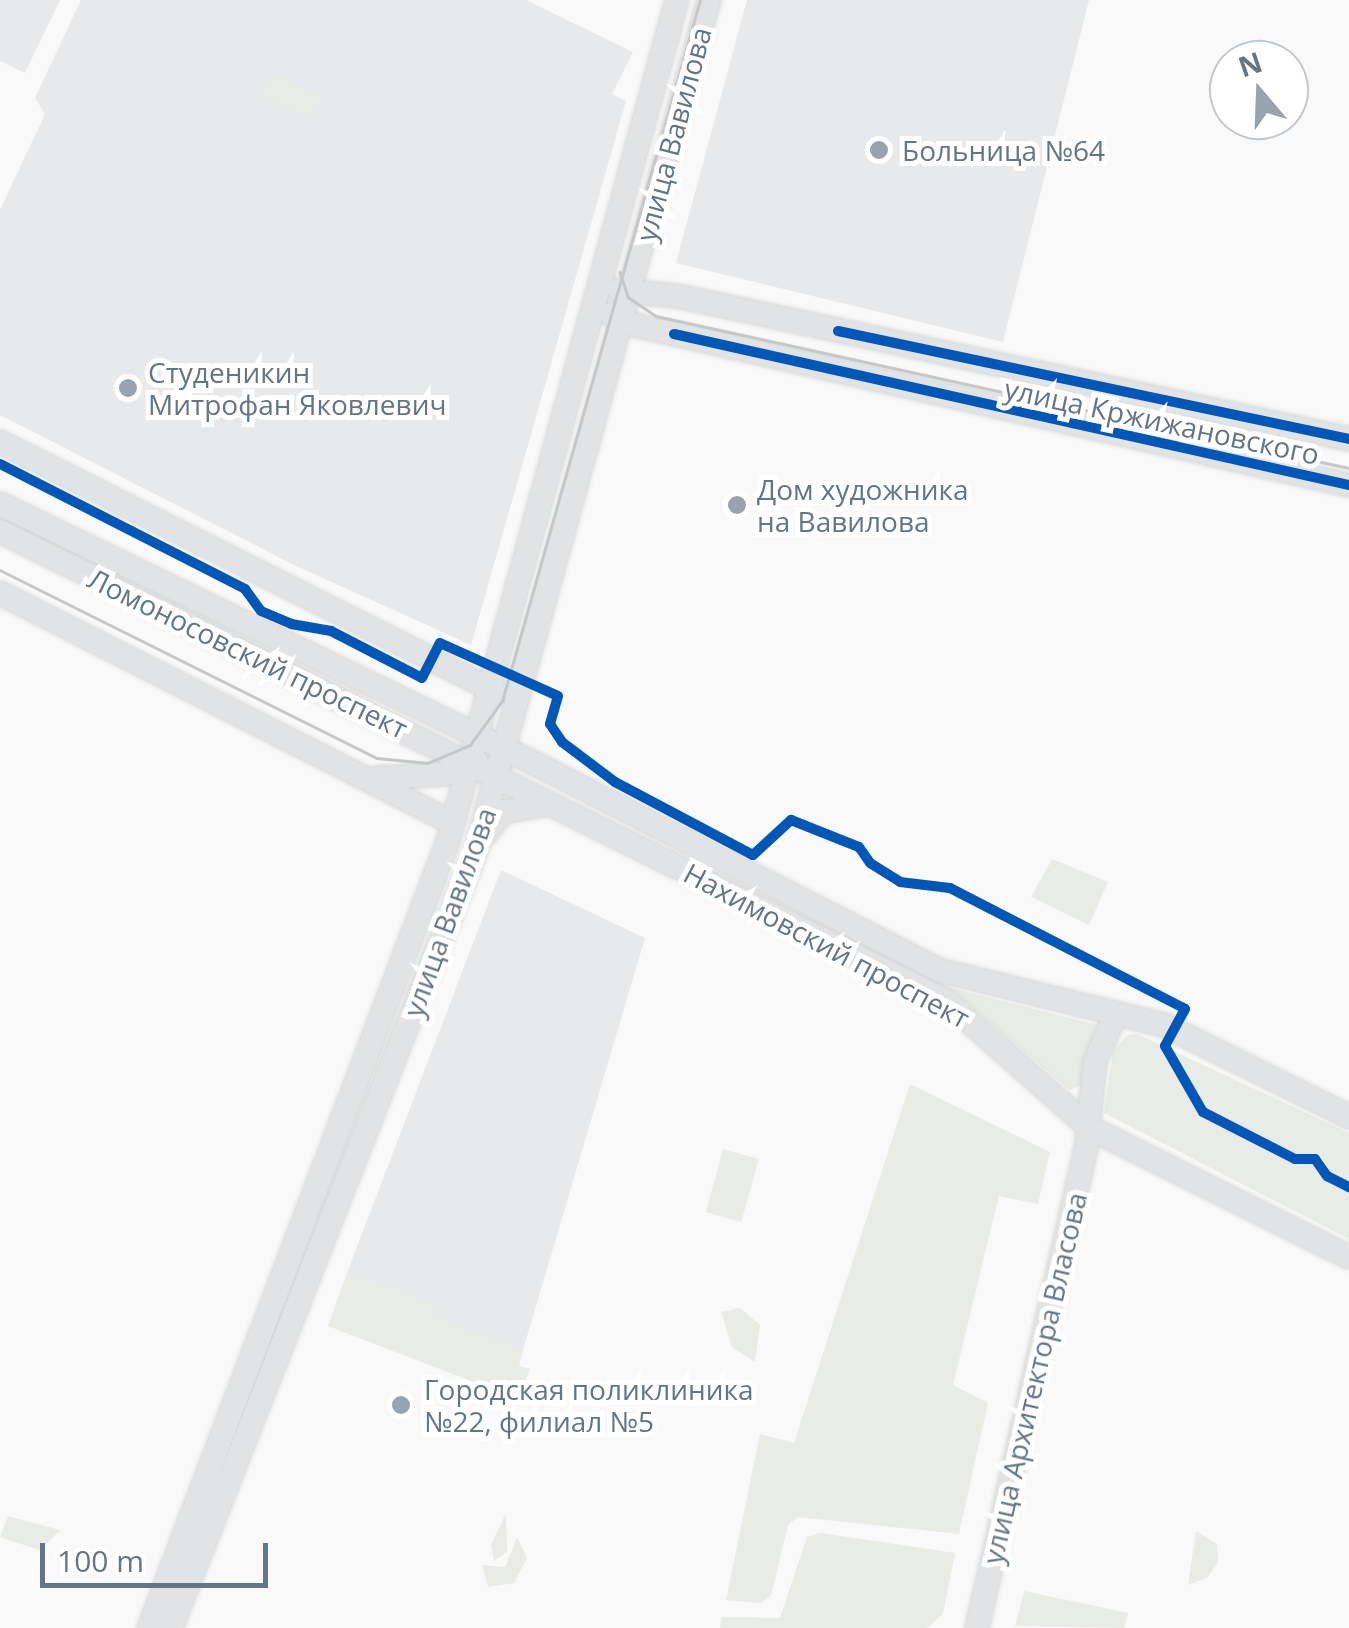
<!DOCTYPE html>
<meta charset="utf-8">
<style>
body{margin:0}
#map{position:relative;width:1349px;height:1628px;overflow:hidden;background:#f9f9f9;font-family:"Open Sans",sans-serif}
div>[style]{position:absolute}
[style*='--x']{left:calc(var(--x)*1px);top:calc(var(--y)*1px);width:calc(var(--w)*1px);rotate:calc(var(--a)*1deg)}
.built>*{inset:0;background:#e8e9ea}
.green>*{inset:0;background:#e8ebe6}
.roads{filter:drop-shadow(0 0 2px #d5d6d7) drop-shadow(0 0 2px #d5d6d7)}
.secondary>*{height:22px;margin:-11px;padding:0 11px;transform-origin:11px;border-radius:11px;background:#e2e3e4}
.tram>*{height:2.5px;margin:-1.25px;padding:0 1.25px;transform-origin:1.25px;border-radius:1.25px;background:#c5c7c8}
.cycleway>*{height:10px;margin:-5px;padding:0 5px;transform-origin:5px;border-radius:5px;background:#0057b8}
.dots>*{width:28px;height:28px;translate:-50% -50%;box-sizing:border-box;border:5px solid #fff;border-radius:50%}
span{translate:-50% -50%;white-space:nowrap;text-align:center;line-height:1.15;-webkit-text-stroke:10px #fff;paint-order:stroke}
.street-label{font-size:28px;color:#647584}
.poi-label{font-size:28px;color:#647584}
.left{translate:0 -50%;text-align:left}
.north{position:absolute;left:1209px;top:40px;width:100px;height:100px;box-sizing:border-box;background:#fff;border:2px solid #c1c8ce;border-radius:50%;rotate:341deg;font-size:28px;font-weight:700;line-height:40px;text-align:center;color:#647584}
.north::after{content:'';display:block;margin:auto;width:35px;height:45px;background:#98a3ad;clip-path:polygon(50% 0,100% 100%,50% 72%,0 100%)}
.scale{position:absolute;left:40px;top:1543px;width:228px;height:45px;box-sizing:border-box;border:5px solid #647584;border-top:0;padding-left:12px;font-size:30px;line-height:35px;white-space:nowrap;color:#647584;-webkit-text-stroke:8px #fff;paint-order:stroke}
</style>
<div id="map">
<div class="built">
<i style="clip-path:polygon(0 0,60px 0,25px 73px,0 61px)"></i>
<i style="clip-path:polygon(81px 0,526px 0,633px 52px,612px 94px,626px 101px,471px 645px,294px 565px,0 415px,0 210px,45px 114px,35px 98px)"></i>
<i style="clip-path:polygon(747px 0,1089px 0,1003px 342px,676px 263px)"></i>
<i style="clip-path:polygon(501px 870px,645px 938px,523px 1350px,430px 1317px,434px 1304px,347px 1273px)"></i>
</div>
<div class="green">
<i style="clip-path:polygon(273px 74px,321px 97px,311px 118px,263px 95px)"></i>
<i style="clip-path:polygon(1052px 859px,1108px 882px,1089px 925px,1031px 897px)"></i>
<i style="clip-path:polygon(950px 988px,1097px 1025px,1086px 1084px,1069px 1090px)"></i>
<i style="clip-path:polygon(1137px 1034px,1349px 1133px,1349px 1239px,1104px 1113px,1113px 1052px,1127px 1035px)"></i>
<i style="clip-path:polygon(910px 1084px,1050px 1152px,1038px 1204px,999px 1196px,953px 1385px,988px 1403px,959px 1534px,798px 1517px,788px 1525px,771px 1595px,761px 1603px,726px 1600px,760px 1434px,794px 1443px)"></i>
<i style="clip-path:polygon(723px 1149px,759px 1159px,741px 1222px,706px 1212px)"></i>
<i style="clip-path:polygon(347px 1273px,435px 1304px,431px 1317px,523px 1350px,519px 1366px,530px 1369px,518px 1399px,328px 1326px)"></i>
<i style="clip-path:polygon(740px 1308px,760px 1325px,755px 1362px,732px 1347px,721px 1312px)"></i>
<i style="clip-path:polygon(506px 1513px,507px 1552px,494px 1561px,491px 1545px)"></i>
<i style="clip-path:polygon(8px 1516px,33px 1523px,61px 1530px,39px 1550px,0 1537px)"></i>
<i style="clip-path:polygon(1196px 1531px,1217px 1544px,1218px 1562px,1208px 1577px,1188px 1585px)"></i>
<i style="clip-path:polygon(821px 1533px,955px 1553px,943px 1614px,927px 1628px,720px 1628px,722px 1617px,780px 1618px,807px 1537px)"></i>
<i style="clip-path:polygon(517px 1537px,527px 1558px,514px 1583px,488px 1587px,482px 1565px,505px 1567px)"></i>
<i style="clip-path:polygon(1024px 1591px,1128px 1613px,1124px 1628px,1015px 1626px)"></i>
</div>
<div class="roads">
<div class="secondary">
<i style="--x:619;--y:290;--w:63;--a:6.3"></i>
<i style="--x:682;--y:297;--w:682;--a:12.02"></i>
<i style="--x:611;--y:314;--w:13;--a:39"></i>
<i style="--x:621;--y:322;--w:746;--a:12.62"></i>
<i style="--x:0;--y:442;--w:556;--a:26.7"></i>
<i style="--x:0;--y:504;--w:596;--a:25.88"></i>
<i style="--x:536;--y:764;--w:452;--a:27.1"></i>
<i style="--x:938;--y:970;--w:233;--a:13.7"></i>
<i style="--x:1164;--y:1025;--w:207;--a:26.4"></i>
<i style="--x:0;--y:531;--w:1055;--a:26.4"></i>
<i style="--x:945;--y:1000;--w:193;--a:41.4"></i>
<i style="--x:1090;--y:1128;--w:289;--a:26.5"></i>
<i style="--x:0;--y:593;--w:508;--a:26.92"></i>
<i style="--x:377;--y:778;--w:68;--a:-3.4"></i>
<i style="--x:445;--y:774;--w:34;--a:-21"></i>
<i style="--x:484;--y:836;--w:31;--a:-52"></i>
<i style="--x:503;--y:812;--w:46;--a:-10.1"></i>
<i style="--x:149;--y:1628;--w:842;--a:-69.2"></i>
<i style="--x:448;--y:841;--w:872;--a:-74.77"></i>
<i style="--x:171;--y:1628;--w:832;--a:-68.58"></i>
<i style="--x:475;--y:853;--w:885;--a:-74.66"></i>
<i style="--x:977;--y:1628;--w:492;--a:-77.2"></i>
<i style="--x:1086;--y:1148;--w:86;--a:-84"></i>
<i style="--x:1095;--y:1062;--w:53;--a:-66.8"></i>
</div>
</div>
<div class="tram">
<i style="--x:620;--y:272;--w:26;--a:72"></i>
<i style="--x:628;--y:297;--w:34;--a:34"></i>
<i style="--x:656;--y:316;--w:709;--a:12.37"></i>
<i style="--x:0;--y:570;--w:421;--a:26.5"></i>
<i style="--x:377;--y:758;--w:51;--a:5.6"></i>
<i style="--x:428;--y:763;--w:46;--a:-23.2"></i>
<i style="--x:470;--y:745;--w:54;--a:-54"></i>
<i style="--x:502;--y:701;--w:728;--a:-74.23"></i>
</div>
<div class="cycleway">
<i style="--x:838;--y:331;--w:522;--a:11.93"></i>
<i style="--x:674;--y:334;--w:692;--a:12.61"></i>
<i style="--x:0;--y:464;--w:275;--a:27"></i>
<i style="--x:245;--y:589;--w:27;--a:54"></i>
<i style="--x:261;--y:611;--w:33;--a:23"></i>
<i style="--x:291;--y:624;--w:41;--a:9.9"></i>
<i style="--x:331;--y:631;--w:102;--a:27.3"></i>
<i style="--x:422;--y:678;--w:39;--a:-63"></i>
<i style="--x:440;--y:643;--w:129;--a:24.2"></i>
<i style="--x:558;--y:696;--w:29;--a:106"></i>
<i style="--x:550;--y:724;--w:22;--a:56"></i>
<i style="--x:562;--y:742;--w:66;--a:37"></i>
<i style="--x:615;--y:782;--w:156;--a:27.9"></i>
<i style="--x:753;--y:855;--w:52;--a:-42.6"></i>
<i style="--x:791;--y:820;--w:73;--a:21.7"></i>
<i style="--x:859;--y:847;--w:19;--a:55"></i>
<i style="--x:870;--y:863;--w:36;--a:32"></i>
<i style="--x:900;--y:882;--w:50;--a:6.8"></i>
<i style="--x:950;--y:888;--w:264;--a:27.2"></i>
<i style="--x:1185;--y:1009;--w:42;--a:118.4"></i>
<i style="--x:1165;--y:1046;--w:76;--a:60.1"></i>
<i style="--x:1203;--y:1112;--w:103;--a:27.1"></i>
<i style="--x:1295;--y:1159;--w:20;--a:0"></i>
<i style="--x:1315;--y:1159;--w:21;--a:55"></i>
<i style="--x:1327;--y:1176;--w:25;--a:27"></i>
</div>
<div class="dots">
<i style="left:879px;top:150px;background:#98a3ad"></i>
<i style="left:128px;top:388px;background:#98a3ad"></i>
<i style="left:737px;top:505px;background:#98a3ad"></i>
<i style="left:401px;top:1405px;background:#98a3ad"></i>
</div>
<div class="street-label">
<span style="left:673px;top:134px;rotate:-75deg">улица Вавилова</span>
<span style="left:1162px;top:421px;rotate:12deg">улица Кржижановского</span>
<span style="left:248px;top:653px;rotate:26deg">Ломоносовский проспект</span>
<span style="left:449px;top:912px;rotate:-70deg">улица Вавилова</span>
<span style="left:827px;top:945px;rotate:28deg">Нахимовский проспект</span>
<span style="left:1034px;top:1378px;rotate:-77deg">улица Архитектора Власова</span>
</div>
<div class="poi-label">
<span class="left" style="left:902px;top:150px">Больница №64</span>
<span class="left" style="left:148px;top:388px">Студеникин<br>Митрофан Яковлевич</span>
<span class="left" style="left:757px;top:505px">Дом художника<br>на Вавилова</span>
<span class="left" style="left:424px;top:1405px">Городская поликлиника<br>№22, филиал №5</span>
</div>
<div class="north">N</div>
<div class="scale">100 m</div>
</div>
